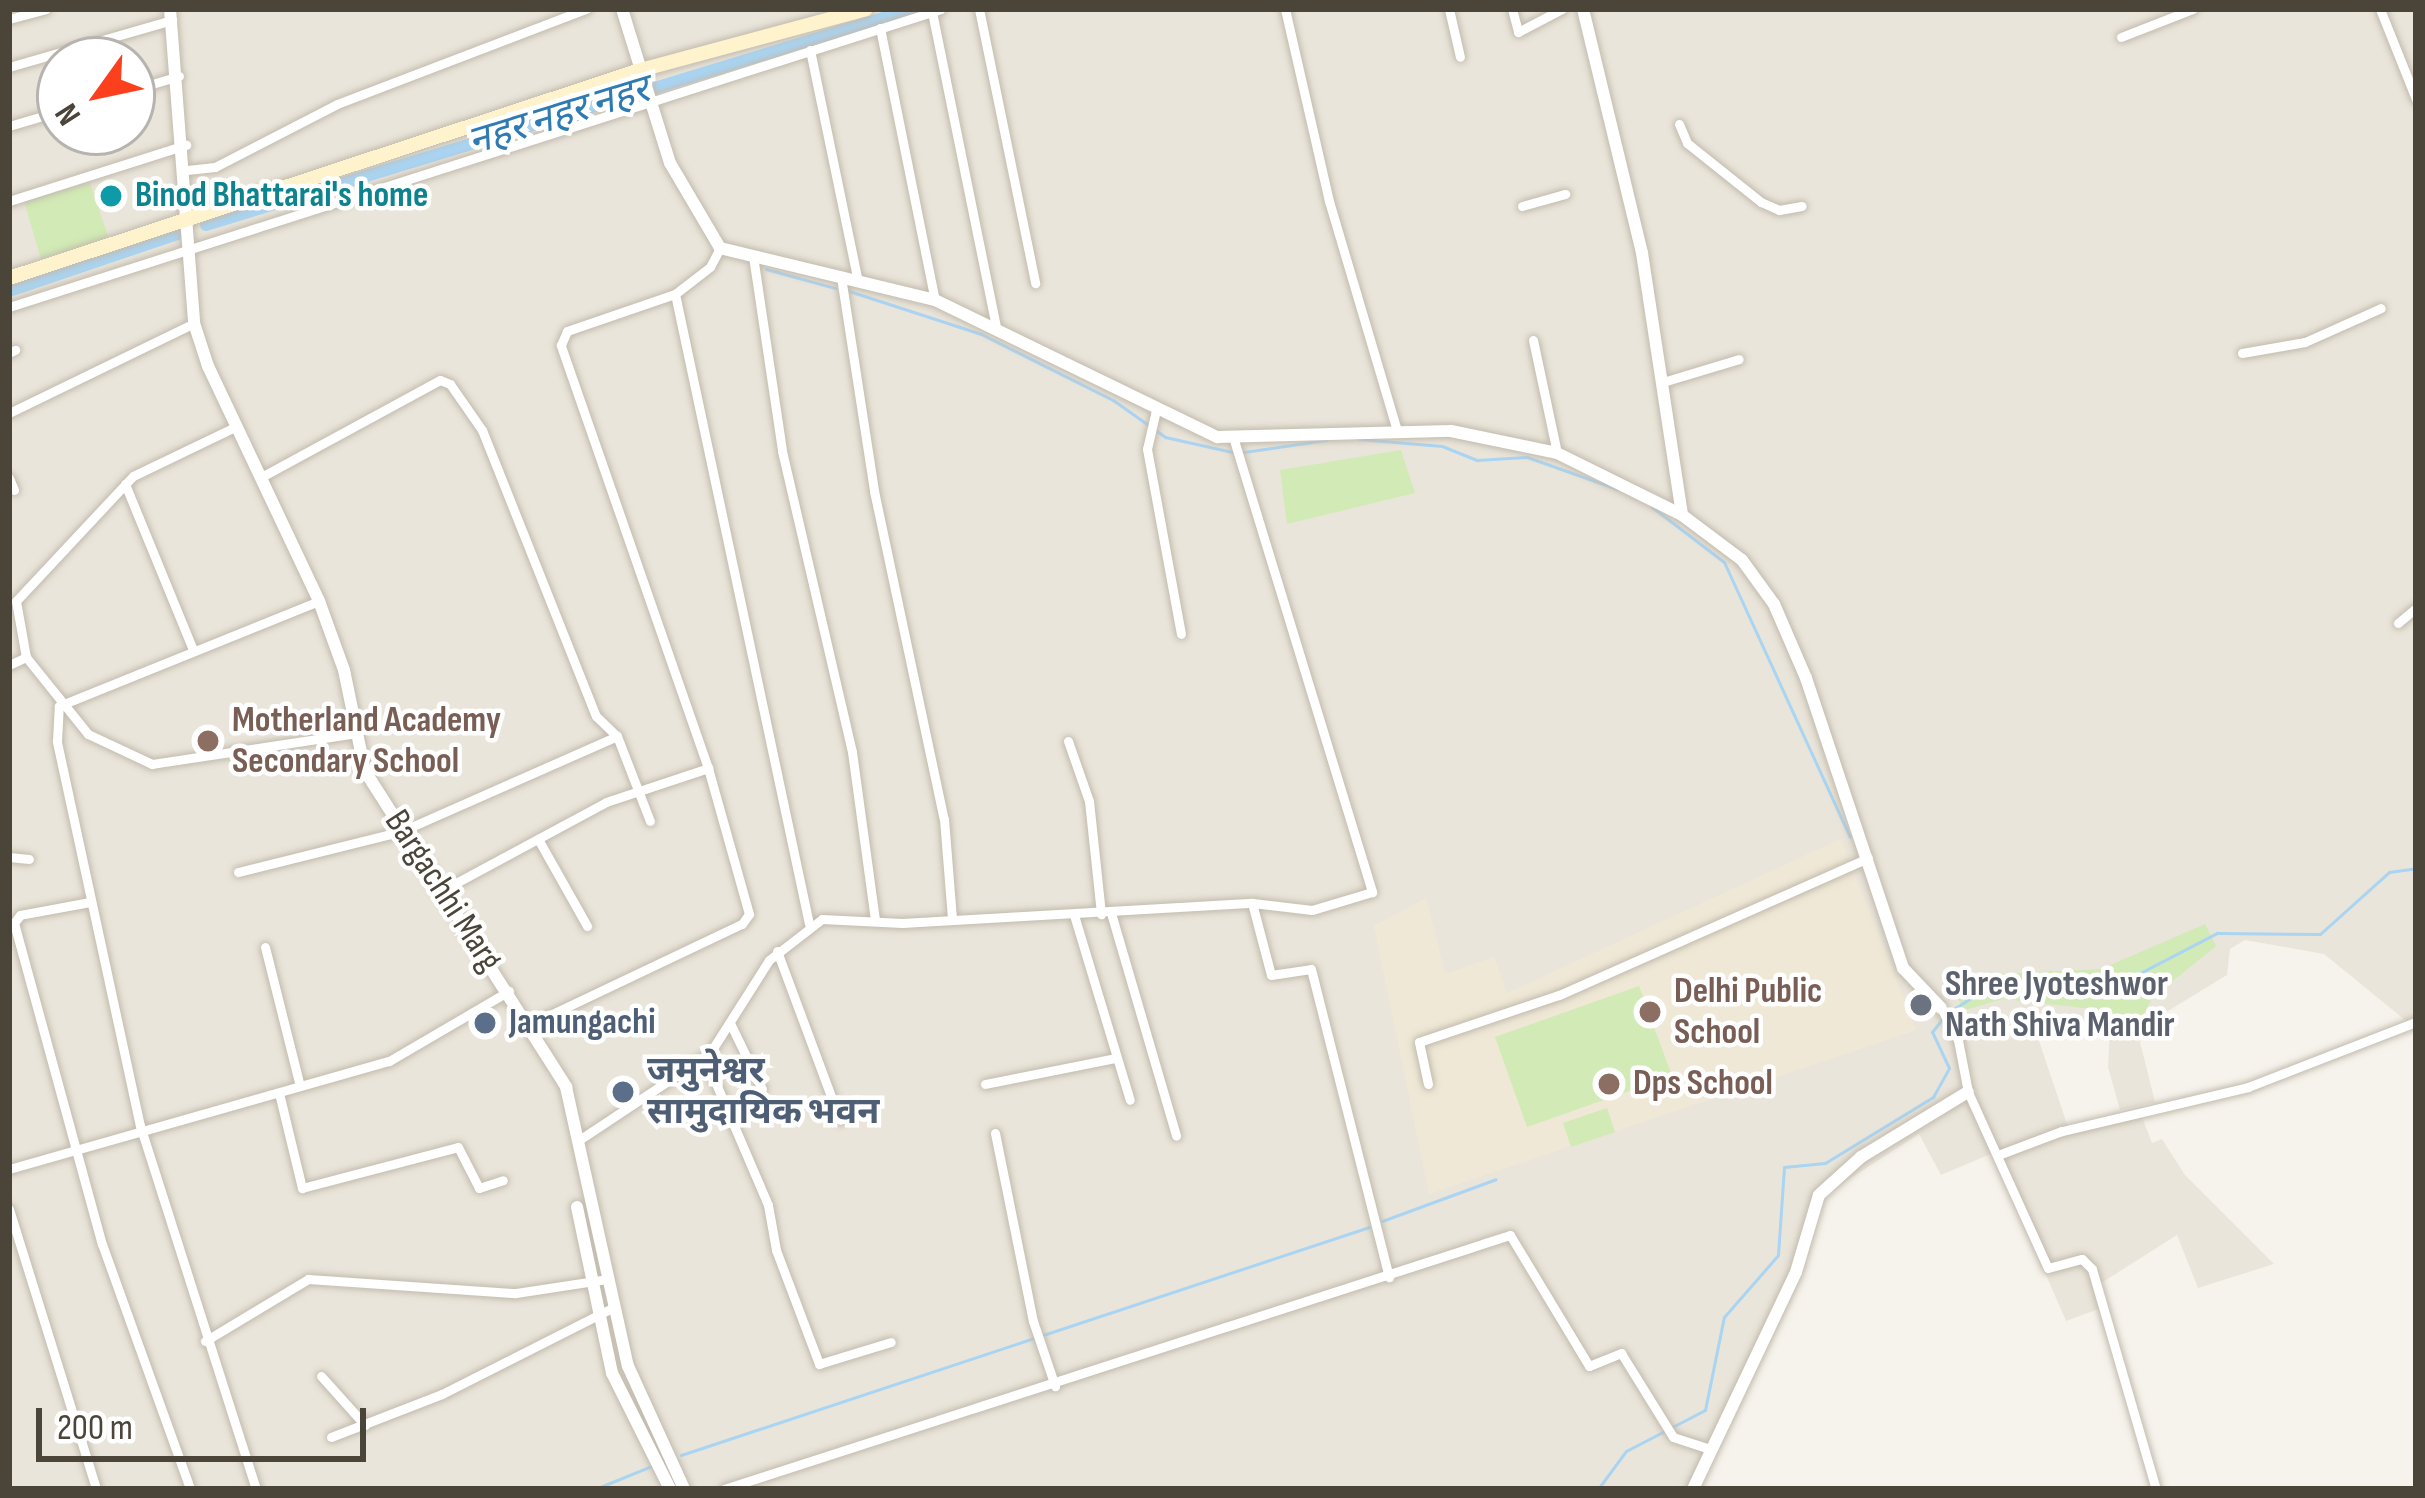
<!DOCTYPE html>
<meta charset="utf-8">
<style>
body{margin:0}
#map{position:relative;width:2425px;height:1498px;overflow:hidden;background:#f6f3ec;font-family:"Sofia Sans Condensed","Noto Sans Devanagari",sans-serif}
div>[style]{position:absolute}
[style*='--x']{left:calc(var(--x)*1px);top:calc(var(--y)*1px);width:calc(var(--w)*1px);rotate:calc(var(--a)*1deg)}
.residential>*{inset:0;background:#eae5da}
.education>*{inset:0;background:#efe8d6}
.green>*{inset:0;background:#d2eab5}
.stream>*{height:3px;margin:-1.5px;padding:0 1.5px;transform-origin:1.5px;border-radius:1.5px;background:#a9d4f2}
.canal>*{height:12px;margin:-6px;padding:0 6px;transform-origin:6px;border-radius:6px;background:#a9d4f2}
.roads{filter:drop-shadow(0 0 3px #c2bbae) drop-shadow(0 0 3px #c2bbae)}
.minor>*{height:9px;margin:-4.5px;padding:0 4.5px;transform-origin:4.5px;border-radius:4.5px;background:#fff}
.tertiary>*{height:12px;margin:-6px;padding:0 6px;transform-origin:6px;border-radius:6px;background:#fff}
.secondary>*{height:14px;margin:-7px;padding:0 7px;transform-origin:7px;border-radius:7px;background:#fff3cd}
.dots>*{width:33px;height:33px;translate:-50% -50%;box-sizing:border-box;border:6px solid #fff;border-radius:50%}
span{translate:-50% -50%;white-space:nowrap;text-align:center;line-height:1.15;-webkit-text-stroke:9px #fff;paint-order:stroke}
.culture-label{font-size:36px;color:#0d838f;font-weight:700}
.left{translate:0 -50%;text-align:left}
.education-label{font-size:36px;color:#785e54;font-weight:700}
.street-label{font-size:36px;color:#4b4439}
.worship-label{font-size:36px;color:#5b616d;font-weight:700}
.service-label{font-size:36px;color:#4e5e75;font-weight:700}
.water-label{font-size:39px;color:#2e7ab2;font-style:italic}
.frame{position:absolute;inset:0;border:12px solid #4b4439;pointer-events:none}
.north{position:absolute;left:36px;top:36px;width:120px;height:120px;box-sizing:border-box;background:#fff;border:3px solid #b7b4b0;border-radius:50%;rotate:237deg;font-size:33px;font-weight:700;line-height:48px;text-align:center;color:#4b4439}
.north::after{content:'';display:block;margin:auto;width:42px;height:54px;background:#fc3f1d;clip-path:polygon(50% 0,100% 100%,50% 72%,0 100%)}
.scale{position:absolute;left:36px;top:1408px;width:330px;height:54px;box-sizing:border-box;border:6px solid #4b4439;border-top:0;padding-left:15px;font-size:36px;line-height:42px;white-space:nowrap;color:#4b4439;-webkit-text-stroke:9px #fff;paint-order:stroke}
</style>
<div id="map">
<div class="residential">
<i style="clip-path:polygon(evenodd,9px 9px,2416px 9px,2416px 1029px,2324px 954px,2245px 940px,2230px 949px,2227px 975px,2145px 1025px,2140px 1042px,2155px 1102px,2120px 1110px,2108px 1067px,2111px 1012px,2038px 1038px,2069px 1130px,2142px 1117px,2152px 1143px,2162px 1139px,2185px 1175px,2274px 1264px,2198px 1288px,2177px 1235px,2098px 1285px,2104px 1307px,2066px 1321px,1993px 1153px,1941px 1175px,1919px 1134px,1812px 1203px,1798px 1258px,1690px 1489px,9px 1489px,9px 9px,60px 60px,132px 60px,132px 132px,60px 132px,60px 60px)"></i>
</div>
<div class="education">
<i style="clip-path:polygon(1841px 839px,1916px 1030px,1429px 1194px,1374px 926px,1426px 898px,1445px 974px,1494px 957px,1507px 993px)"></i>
</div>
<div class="green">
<i style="clip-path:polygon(90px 182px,109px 239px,41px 259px,24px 201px)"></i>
<i style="clip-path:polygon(1401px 450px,1415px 493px,1287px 524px,1280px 470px)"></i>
<i style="clip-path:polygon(2205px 924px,2216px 946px,2153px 997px,2138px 1024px,2103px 1010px,2003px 999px,1965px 1010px,1954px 993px,1978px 975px,2101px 969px)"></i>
<i style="clip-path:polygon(1639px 986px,1672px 1076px,1527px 1127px,1495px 1037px)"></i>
<i style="clip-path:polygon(1607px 1108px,1615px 1132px,1571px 1147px,1563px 1123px)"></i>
</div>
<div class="stream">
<i style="--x:766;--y:269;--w:72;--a:15.4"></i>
<i style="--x:849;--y:291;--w:139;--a:18"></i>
<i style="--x:981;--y:334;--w:148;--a:26.6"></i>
<i style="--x:1113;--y:400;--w:64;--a:35.4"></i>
<i style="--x:1165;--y:437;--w:69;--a:12.6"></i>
<i style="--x:1359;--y:439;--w:83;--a:4.8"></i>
<i style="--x:1442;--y:446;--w:38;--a:22"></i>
<i style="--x:1477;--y:460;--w:50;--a:-3.4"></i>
<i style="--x:1527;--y:457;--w:96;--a:19.6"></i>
<i style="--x:1244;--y:452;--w:83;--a:-8.3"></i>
<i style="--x:1652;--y:507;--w:91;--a:37.4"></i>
<i style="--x:1724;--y:562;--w:302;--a:65.4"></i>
<i style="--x:1949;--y:1012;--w:52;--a:-32.5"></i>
<i style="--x:1993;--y:984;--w:124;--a:0.5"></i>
<i style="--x:2117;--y:985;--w:113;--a:-27.5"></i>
<i style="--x:2217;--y:933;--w:103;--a:0.6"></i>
<i style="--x:2320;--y:934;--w:93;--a:-41.9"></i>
<i style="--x:2389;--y:872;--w:27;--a:-8"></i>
<i style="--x:1382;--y:1221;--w:121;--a:-20.2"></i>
<i style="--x:681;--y:1455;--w:725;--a:-18.33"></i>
<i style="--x:595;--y:1489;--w:64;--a:-22.1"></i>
<i style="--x:1598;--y:1489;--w:47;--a:-53.6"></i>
<i style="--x:1626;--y:1451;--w:89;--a:-27.4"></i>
<i style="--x:1705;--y:1410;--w:95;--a:-78.5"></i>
<i style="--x:1724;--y:1317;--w:82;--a:-48.9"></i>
<i style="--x:1778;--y:1255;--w:88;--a:-86.1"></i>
<i style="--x:1784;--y:1167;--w:41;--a:-5.6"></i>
<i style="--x:1825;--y:1163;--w:127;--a:-31.4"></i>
<i style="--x:1933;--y:1097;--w:33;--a:-61"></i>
<i style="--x:1949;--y:1068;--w:40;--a:-115"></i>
<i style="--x:1932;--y:1032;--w:16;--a:-52"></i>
</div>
<div class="canal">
<i style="--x:206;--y:225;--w:739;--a:-16.99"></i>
<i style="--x:9;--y:291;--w:181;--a:-18.7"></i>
</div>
<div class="roads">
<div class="minor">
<i style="--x:979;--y:9;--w:280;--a:78.4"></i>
<i style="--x:1285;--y:9;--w:197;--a:77.1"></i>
<i style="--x:1329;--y:201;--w:239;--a:73.5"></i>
<i style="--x:1449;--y:9;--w:49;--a:77.1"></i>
<i style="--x:1512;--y:9;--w:24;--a:75"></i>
<i style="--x:1518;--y:32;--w:50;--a:-27.6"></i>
<i style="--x:2380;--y:9;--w:97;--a:68.2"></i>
<i style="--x:932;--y:12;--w:321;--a:78.5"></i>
<i style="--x:9;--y:19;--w:38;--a:-15"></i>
<i style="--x:880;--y:28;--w:278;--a:78.6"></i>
<i style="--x:2121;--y:37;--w:77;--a:-21.3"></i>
<i style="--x:810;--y:50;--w:236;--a:78.3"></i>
<i style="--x:9;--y:67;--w:170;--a:-16.1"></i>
<i style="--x:132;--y:90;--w:49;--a:-16.6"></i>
<i style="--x:1679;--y:124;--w:21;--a:67"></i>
<i style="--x:1687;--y:143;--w:95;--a:38.6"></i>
<i style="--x:1761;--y:202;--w:20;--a:24"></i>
<i style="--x:1779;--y:210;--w:23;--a:-10"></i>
<i style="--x:9;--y:126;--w:53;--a:-16.4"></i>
<i style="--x:187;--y:170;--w:28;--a:-6"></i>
<i style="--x:215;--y:167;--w:137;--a:-27.3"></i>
<i style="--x:337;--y:104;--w:267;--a:-20.9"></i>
<i style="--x:9;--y:201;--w:186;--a:-17.6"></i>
<i style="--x:1522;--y:206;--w:45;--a:-15.6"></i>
<i style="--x:720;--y:248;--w:21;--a:118"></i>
<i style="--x:710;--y:267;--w:44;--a:142.4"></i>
<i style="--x:675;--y:294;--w:644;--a:77.99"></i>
<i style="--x:753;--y:256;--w:197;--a:81.5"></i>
<i style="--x:782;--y:451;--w:309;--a:76.9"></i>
<i style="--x:852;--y:752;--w:170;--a:82.2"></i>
<i style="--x:841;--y:277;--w:217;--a:81.2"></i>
<i style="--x:874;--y:491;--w:335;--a:78"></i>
<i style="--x:944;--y:819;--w:99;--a:85.4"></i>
<i style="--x:9;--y:307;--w:978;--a:-17.73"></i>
<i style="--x:1533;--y:340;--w:116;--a:78"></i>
<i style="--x:9;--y:353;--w:7;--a:-27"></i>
<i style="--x:2242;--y:353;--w:64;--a:-9.9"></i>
<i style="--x:2305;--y:342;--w:83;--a:-24.1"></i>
<i style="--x:1663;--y:382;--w:79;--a:-16.8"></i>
<i style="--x:1156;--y:410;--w:40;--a:103"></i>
<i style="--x:1147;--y:449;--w:188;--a:79.6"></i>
<i style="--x:9;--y:413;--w:206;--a:-25.9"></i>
<i style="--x:237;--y:426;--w:115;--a:154.3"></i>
<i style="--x:133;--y:476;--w:171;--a:133.1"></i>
<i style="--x:16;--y:601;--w:57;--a:79.9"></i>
<i style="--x:26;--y:657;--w:99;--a:51.2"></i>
<i style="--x:88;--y:734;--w:71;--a:25.1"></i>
<i style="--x:152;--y:764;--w:206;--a:-8.6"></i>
<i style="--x:1234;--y:440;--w:473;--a:73"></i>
<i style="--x:1372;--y:892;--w:63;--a:163.3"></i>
<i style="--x:1312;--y:910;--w:60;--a:-173.3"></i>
<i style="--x:265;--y:475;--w:199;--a:-28.5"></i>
<i style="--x:440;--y:380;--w:11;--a:22"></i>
<i style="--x:450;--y:384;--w:56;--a:55.2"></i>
<i style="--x:482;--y:430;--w:308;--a:68.3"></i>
<i style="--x:596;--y:716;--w:29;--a:44"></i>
<i style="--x:617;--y:736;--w:91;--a:68.8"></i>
<i style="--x:9;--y:478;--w:13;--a:67"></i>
<i style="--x:125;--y:484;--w:179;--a:67.7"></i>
<i style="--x:2398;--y:623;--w:23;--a:-40"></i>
<i style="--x:9;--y:665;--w:19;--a:-25"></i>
<i style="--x:1068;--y:741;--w:64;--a:70.7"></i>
<i style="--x:1089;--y:801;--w:114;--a:83.9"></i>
<i style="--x:538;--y:839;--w:100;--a:60.6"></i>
<i style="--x:9;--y:857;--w:20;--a:6"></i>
<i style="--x:238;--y:872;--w:169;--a:-14"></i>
<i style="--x:402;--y:831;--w:235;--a:-23.8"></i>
<i style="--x:441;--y:891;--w:187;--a:-28.3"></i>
<i style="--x:606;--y:802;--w:108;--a:-18.4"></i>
<i style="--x:708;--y:768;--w:448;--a:-109.2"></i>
<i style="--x:561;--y:345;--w:15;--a:-67"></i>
<i style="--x:567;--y:331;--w:114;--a:-18.9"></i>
<i style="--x:90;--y:902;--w:71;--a:169.5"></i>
<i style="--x:20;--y:915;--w:10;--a:127"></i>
<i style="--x:14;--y:923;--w:333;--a:74.7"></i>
<i style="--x:102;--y:1244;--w:260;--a:70.2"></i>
<i style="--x:1111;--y:913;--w:232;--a:73.7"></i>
<i style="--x:1074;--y:915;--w:193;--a:73.2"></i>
<i style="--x:265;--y:947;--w:143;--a:75.9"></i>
<i style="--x:777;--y:951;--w:180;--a:69.6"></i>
<i style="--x:1941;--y:1008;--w:36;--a:62"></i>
<i style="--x:1958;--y:1040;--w:53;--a:79.1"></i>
<i style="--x:1968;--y:1092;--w:193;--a:65.6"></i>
<i style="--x:2048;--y:1268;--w:35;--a:-15"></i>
<i style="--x:2082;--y:1259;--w:14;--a:45"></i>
<i style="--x:2092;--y:1269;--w:229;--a:73.8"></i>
<i style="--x:730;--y:1023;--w:73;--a:64.1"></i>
<i style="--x:531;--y:1024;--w:233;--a:-25.4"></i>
<i style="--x:742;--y:924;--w:12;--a:-55"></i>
<i style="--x:749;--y:914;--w:152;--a:-105.7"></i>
<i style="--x:705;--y:1058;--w:160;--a:66.8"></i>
<i style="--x:768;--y:1205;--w:46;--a:79.9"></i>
<i style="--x:776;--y:1250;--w:122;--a:69.3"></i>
<i style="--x:819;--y:1364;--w:75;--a:-17"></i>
<i style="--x:985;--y:1084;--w:133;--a:-11.3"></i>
<i style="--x:1428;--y:1084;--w:43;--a:-102.1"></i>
<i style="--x:1419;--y:1042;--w:148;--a:-18.6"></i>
<i style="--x:1559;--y:995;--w:338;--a:-23.9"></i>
<i style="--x:279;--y:1093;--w:98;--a:76.4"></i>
<i style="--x:302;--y:1188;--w:161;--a:-14.7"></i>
<i style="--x:458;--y:1147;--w:46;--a:62.9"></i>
<i style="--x:479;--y:1188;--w:25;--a:-18"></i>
<i style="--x:995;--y:1133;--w:192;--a:78.6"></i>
<i style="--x:1033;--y:1321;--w:69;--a:71.3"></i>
<i style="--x:579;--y:1140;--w:157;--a:-33.6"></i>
<i style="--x:710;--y:1053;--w:110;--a:-57.6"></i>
<i style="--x:769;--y:960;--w:67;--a:-37.7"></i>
<i style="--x:822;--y:919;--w:80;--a:2.9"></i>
<i style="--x:902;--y:923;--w:351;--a:-3.3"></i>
<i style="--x:1252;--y:903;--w:74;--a:75.2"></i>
<i style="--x:1271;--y:975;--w:40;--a:-8.5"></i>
<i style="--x:1311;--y:969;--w:318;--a:75.8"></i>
<i style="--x:1998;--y:1155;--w:68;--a:-20.6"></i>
<i style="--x:2062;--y:1131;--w:191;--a:-13.3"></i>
<i style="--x:2248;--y:1087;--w:180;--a:-21.2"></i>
<i style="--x:9;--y:1169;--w:395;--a:-15.9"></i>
<i style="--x:389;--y:1061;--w:139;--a:-30.3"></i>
<i style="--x:9;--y:1209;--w:293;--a:72.7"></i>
<i style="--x:205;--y:1341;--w:120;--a:-31"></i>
<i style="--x:308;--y:1279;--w:208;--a:3.9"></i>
<i style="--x:516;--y:1293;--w:92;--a:-8.7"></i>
<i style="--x:321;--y:1376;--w:66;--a:48.1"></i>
<i style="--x:331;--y:1437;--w:119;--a:-21.2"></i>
<i style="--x:442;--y:1394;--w:191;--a:-26.8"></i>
<i style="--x:256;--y:1489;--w:381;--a:-107.7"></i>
<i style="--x:140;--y:1126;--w:394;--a:-102.2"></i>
<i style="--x:57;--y:741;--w:35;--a:-87"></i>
<i style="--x:59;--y:706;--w:280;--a:-22"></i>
<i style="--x:724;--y:1489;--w:826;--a:-17.91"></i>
<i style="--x:1510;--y:1235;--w:153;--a:58.9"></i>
<i style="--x:1589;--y:1366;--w:35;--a:-22"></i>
<i style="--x:1621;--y:1353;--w:99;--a:58.2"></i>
<i style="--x:1673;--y:1437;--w:40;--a:18"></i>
</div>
<div class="tertiary">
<i style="--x:170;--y:9;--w:315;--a:85.6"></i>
<i style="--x:194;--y:323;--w:45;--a:72"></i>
<i style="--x:208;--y:366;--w:260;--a:64.7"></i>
<i style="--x:319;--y:601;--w:73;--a:70.1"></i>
<i style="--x:344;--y:670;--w:103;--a:78.3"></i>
<i style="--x:365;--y:771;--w:375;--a:57.5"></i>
<i style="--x:566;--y:1087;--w:286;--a:77.5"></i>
<i style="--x:628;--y:1366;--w:135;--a:65.5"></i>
<i style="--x:622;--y:9;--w:161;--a:72.7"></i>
<i style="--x:670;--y:163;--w:99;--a:59.5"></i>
<i style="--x:720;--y:248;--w:221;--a:13.6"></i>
<i style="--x:935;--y:300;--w:314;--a:25.9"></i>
<i style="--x:1217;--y:437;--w:234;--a:-1.5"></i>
<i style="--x:1451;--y:431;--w:108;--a:11.7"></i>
<i style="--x:1557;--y:453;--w:140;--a:26.4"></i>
<i style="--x:1682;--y:515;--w:75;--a:36.9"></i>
<i style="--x:1742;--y:560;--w:54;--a:54"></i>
<i style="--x:1774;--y:604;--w:81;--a:66.6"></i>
<i style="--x:1806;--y:678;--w:306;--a:71.5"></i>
<i style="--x:1903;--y:968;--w:55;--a:46.5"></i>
<i style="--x:1583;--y:9;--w:251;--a:76.4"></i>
<i style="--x:1642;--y:253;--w:265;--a:81.3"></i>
<i style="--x:577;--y:1207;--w:170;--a:78.1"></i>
<i style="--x:612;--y:1373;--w:130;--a:63.4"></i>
<i style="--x:1693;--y:1489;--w:240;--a:-64.6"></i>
<i style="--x:1796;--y:1272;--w:80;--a:-73.4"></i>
<i style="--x:1819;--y:1195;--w:57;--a:-42.1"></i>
<i style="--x:1861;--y:1157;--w:125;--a:-31.3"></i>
</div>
<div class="secondary">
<i style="--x:9;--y:278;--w:661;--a:-18.24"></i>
<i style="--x:637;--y:71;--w:237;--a:-15.1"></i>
</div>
</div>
<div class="dots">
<i style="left:111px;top:196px;background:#0f9aa8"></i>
<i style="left:208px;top:741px;background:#8d6e63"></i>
<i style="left:1921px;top:1005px;background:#6b7280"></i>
<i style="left:1650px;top:1012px;background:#8d6e63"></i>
<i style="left:485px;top:1023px;background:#5c6f8a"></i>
<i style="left:1609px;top:1084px;background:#8d6e63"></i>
<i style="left:623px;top:1092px;background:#5c6f8a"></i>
</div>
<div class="culture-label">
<span class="left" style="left:135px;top:196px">Binod Bhattarai's home</span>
</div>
<div class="education-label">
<span class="left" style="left:232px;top:741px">Motherland Academy<br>Secondary School</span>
<span class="left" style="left:1674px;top:1012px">Delhi Public<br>School</span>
<span class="left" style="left:1633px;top:1084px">Dps School</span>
</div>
<div class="street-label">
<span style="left:443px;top:891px;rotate:57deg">Bargachhi Marg</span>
</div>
<div class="worship-label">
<span class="left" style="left:1945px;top:1005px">Shree Jyoteshwor<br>Nath Shiva Mandir</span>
</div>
<div class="service-label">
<span class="left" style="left:509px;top:1023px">Jamungachi</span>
<span class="left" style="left:647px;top:1092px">जमुनेश्वर<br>सामुदायिक भवन</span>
</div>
<div class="water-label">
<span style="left:559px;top:117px;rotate:-17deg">नहर नहर नहर</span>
</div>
<div class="frame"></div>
<div class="north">N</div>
<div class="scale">200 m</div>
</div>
